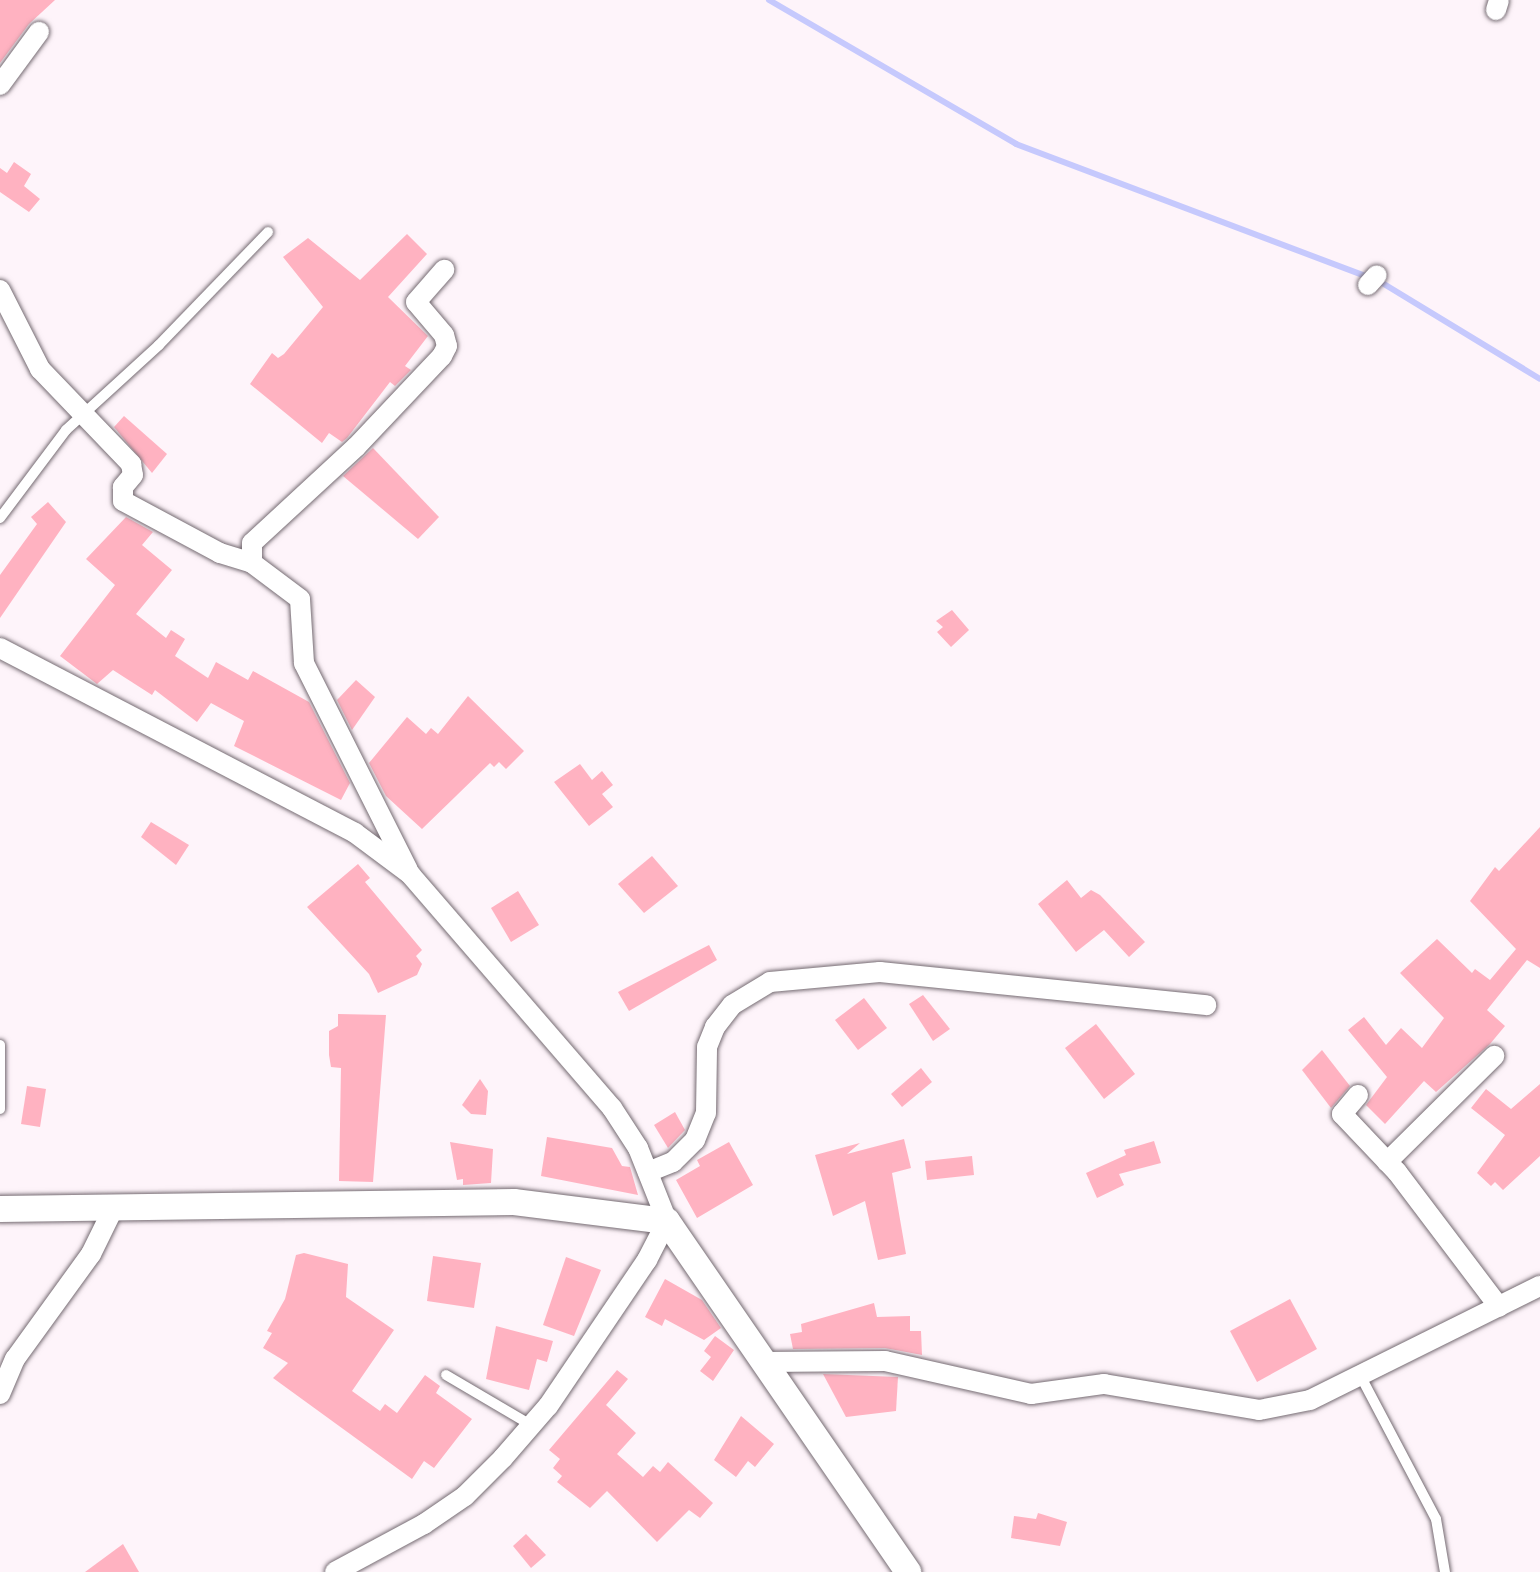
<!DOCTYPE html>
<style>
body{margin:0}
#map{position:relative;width:1540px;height:1572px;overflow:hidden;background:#fef4fa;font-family:Barlow,sans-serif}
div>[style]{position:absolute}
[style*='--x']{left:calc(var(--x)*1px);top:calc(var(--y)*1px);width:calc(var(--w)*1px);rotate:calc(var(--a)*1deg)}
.stream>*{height:6px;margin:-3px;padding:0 3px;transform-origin:3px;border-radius:3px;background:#c6c9fd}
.building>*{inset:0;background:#ffb2c1}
.roads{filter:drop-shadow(0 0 2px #756b72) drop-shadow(0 0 2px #756b72)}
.service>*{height:10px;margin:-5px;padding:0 5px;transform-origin:5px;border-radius:5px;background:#fff}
.minor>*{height:20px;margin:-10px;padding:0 10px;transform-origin:10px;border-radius:10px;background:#fff}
.tertiary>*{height:26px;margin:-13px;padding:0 13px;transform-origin:13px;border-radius:13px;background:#fff}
span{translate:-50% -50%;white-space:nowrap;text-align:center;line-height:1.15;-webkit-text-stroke:7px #fff;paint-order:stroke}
</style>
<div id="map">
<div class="stream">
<i style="--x:769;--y:0;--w:286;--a:30.2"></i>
<i style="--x:1016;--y:144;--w:388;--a:20.7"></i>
<i style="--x:1379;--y:281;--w:188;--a:31.3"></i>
</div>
<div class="building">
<i style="clip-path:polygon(0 0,55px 0,29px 24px,0 63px)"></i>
<i style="clip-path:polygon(14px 162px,31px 174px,24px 186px,40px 199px,29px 212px,0 192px,0 168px,7px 173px)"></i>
<i style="clip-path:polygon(407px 234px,427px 254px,388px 297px,428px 336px,405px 366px,411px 370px,395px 386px,390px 382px,347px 438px,342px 442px,329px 433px,322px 443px,250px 384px,272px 353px,278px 358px,284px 354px,323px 307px,283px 257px,308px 238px,360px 280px)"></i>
<i style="clip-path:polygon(124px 416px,167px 454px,152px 473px,114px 427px)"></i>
<i style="clip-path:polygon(373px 448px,439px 517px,418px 539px,343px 476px)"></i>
<i style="clip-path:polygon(48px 502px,66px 522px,0 618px,0 575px,37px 524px,31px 517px)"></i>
<i style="clip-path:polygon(126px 517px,153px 532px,142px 545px,172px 570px,136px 614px,166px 638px,171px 630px,185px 639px,175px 656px,208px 678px,216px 662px,248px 680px,253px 671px,309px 702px,350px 783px,341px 800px,234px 746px,244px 721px,211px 703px,197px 722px,155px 690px,152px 695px,113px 670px,97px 684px,60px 656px,115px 585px,86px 559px)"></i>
<i style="clip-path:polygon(952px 610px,969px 630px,951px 647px,937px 632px,943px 627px,936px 621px)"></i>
<i style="clip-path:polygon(356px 680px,375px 697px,352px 730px,337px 700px)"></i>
<i style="clip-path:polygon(468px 696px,524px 751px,506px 769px,499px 762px,494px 767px,490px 763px,422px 829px,386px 796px,369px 763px,407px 717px,426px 734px,431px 728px,438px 734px)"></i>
<i style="clip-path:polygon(580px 764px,592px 780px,602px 771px,613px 785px,602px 794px,613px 807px,589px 826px,554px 782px)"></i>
<i style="clip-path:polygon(151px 822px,189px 845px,176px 865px,141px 837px)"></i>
<i style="clip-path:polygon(1540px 827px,1540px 968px,1527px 960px,1487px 1010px,1505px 1026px,1490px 1044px,1436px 1092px,1424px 1081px,1385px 1124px,1366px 1105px,1387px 1077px,1348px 1030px,1364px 1017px,1386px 1045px,1401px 1028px,1422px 1048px,1444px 1018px,1400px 973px,1437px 939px,1472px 973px,1475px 969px,1490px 980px,1516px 949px,1470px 901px,1495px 867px,1499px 871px)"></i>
<i style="clip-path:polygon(652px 856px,678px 886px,644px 913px,618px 884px)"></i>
<i style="clip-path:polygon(358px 864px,370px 878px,365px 882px,422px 950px,416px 956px,422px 964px,417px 975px,378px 993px,369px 974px,307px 907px)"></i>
<i style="clip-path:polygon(1067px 880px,1081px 898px,1091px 890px,1100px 895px,1145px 942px,1129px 957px,1104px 930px,1076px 952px,1038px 904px)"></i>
<i style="clip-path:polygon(518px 891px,539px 925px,511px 942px,491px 908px)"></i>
<i style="clip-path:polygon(709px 945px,717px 960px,629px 1011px,618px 992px)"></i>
<i style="clip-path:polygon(923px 995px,950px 1029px,933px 1041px,909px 1004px)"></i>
<i style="clip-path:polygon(864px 998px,887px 1028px,858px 1050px,835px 1020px)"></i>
<i style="clip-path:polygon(338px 1014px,386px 1015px,373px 1182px,339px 1181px,341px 1068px,331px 1067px,329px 1055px,329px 1031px,338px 1026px)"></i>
<i style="clip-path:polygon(1096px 1024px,1135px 1074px,1104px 1099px,1065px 1048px)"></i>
<i style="clip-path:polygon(1322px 1050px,1350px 1086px,1331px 1108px,1302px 1070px)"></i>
<i style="clip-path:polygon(921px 1068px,932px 1082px,902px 1107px,891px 1094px)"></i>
<i style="clip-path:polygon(480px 1079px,488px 1091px,486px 1115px,471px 1114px,462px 1105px)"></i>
<i style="clip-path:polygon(1540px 1084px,1540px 1156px,1503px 1190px,1495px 1182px,1491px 1186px,1477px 1173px,1505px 1135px,1471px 1108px,1486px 1089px,1511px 1109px)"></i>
<i style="clip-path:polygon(27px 1086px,46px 1089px,40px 1127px,21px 1124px)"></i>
<i style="clip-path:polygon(675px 1112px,685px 1130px,668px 1148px,654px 1125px)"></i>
<i style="clip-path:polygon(547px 1137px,612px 1148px,622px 1166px,630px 1167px,638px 1195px,541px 1176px)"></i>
<i style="clip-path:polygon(904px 1139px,911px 1168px,892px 1173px,906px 1254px,878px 1260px,865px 1201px,833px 1216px,815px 1155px,860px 1143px,847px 1154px)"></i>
<i style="clip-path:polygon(1154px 1141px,1161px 1163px,1119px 1174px,1124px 1185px,1097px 1198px,1086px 1173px,1126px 1155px,1124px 1150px)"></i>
<i style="clip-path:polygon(450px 1142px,493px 1149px,491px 1183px,463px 1185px,463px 1179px,457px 1180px)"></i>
<i style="clip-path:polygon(729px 1142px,753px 1185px,697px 1218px,676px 1180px,700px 1166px,697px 1160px)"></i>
<i style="clip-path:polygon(972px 1156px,974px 1175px,927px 1180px,925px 1161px)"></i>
<i style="clip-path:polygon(304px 1253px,348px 1264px,346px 1297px,394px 1330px,352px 1391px,380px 1411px,385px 1404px,397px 1413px,425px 1375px,440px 1386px,436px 1393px,472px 1419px,434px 1468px,424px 1461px,412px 1479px,273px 1378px,288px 1363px,263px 1348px,272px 1333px,267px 1331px,285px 1299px,296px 1255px)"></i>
<i style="clip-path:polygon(433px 1256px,481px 1263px,474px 1308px,427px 1301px)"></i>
<i style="clip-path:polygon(566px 1257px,601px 1270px,574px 1336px,543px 1325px)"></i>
<i style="clip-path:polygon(665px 1279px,702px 1300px,721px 1328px,704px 1340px,665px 1319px,662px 1326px,645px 1317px)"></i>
<i style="clip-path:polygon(1290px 1299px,1317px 1349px,1257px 1382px,1230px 1331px)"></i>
<i style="clip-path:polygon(874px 1303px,877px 1317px,910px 1316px,910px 1331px,921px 1331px,922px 1355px,885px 1348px,793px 1349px,790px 1334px,802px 1332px,801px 1324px)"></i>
<i style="clip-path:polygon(496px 1326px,553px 1341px,547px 1362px,537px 1359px,529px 1390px,486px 1379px)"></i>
<i style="clip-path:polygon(715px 1336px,734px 1350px,713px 1381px,700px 1371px,711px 1357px,704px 1351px)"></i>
<i style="clip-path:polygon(617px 1370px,628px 1379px,606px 1405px,636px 1433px,617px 1454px,643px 1477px,653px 1466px,660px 1472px,668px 1462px,713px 1503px,700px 1518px,689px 1510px,657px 1542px,607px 1491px,590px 1508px,557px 1482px,562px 1476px,553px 1468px,560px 1459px,549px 1450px)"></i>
<i style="clip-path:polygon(823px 1374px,898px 1377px,896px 1411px,846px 1417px)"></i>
<i style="clip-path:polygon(741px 1416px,774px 1444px,755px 1467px,748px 1461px,736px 1477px,714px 1460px)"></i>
<i style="clip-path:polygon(1038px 1513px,1067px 1522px,1060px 1546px,1011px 1538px,1014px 1516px,1036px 1519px)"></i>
<i style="clip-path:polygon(526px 1534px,546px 1555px,531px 1568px,513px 1546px)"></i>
<i style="clip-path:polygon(123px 1544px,139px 1572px,85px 1572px)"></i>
</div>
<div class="roads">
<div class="service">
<i style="--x:0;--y:518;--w:110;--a:-53.1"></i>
<i style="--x:66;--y:430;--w:126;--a:-42.4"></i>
<i style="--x:159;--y:345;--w:157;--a:-46"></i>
<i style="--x:0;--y:1045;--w:64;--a:90"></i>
<i style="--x:446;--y:1375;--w:99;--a:30.5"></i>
<i style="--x:1360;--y:1375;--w:163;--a:62.2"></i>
<i style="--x:1436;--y:1519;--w:54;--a:80.4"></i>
</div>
<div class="minor">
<i style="--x:1496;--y:10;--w:10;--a:-73"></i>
<i style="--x:0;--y:85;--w:66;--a:-53.7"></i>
<i style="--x:1368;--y:285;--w:13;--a:-48"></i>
<i style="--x:0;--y:290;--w:89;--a:63.1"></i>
<i style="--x:40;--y:369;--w:132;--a:46.2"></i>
<i style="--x:131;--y:464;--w:11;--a:80"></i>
<i style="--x:133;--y:475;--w:16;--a:130"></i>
<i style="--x:123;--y:487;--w:14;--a:90"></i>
<i style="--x:123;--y:501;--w:110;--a:28.2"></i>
<i style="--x:220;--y:553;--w:34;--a:17"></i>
<i style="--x:0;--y:648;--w:400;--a:27.5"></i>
<i style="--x:355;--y:833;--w:69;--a:36.7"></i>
<i style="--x:410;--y:874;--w:309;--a:49.2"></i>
<i style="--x:612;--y:1108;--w:48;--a:57"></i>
<i style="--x:638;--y:1148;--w:79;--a:68.3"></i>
<i style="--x:667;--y:1221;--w:44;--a:117.1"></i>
<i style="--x:647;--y:1260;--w:176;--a:124.1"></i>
<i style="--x:548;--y:1406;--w:69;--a:130.9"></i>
<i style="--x:503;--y:1458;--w:54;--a:135"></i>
<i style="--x:465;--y:1496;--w:50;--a:145.7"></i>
<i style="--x:424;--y:1524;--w:101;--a:151.7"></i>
<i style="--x:408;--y:870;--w:232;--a:-116.7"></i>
<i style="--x:304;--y:663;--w:64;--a:-93.6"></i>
<i style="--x:300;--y:599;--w:60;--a:-143.1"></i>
<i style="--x:252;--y:563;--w:20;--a:-90"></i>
<i style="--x:252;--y:543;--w:142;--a:-42.7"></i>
<i style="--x:356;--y:447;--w:125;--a:-46.6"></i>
<i style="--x:442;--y:356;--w:11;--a:-63"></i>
<i style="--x:447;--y:346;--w:11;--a:-105"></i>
<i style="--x:444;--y:335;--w:43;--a:-130.3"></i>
<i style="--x:416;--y:302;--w:43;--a:-48.8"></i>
<i style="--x:1358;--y:1095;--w:25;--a:130"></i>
<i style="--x:1342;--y:1114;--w:80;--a:46.5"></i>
<i style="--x:1397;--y:1172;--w:169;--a:52.9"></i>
<i style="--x:1387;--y:1162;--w:151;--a:-44.7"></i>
<i style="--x:648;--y:1172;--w:27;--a:-22"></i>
<i style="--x:673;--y:1162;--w:31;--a:-45"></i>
<i style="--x:695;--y:1140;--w:29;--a:-68"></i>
<i style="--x:706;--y:1113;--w:66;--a:-89.1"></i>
<i style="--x:707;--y:1047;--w:22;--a:-68"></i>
<i style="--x:715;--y:1027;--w:28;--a:-52"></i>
<i style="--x:732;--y:1005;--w:44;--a:-31.2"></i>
<i style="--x:770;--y:982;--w:110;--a:-5.2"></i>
<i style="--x:880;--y:972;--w:328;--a:5.8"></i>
<i style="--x:764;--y:1362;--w:121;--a:-0.5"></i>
<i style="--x:885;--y:1361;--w:150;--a:12.7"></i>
<i style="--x:1031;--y:1394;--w:74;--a:-7.8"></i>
<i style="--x:1104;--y:1384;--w:157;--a:9.5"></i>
<i style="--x:1259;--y:1410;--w:52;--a:-11.1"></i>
<i style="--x:1310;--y:1400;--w:257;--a:-26.4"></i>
<i style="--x:0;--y:1394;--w:38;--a:-67"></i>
<i style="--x:15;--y:1359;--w:130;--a:-54.1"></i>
<i style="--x:91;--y:1254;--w:52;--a:-63.9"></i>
</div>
<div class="tertiary">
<i style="--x:0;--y:1209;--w:514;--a:-0.78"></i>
<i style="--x:514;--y:1202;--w:154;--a:7.1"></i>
<i style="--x:667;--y:1221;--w:426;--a:55.5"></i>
</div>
</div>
</div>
